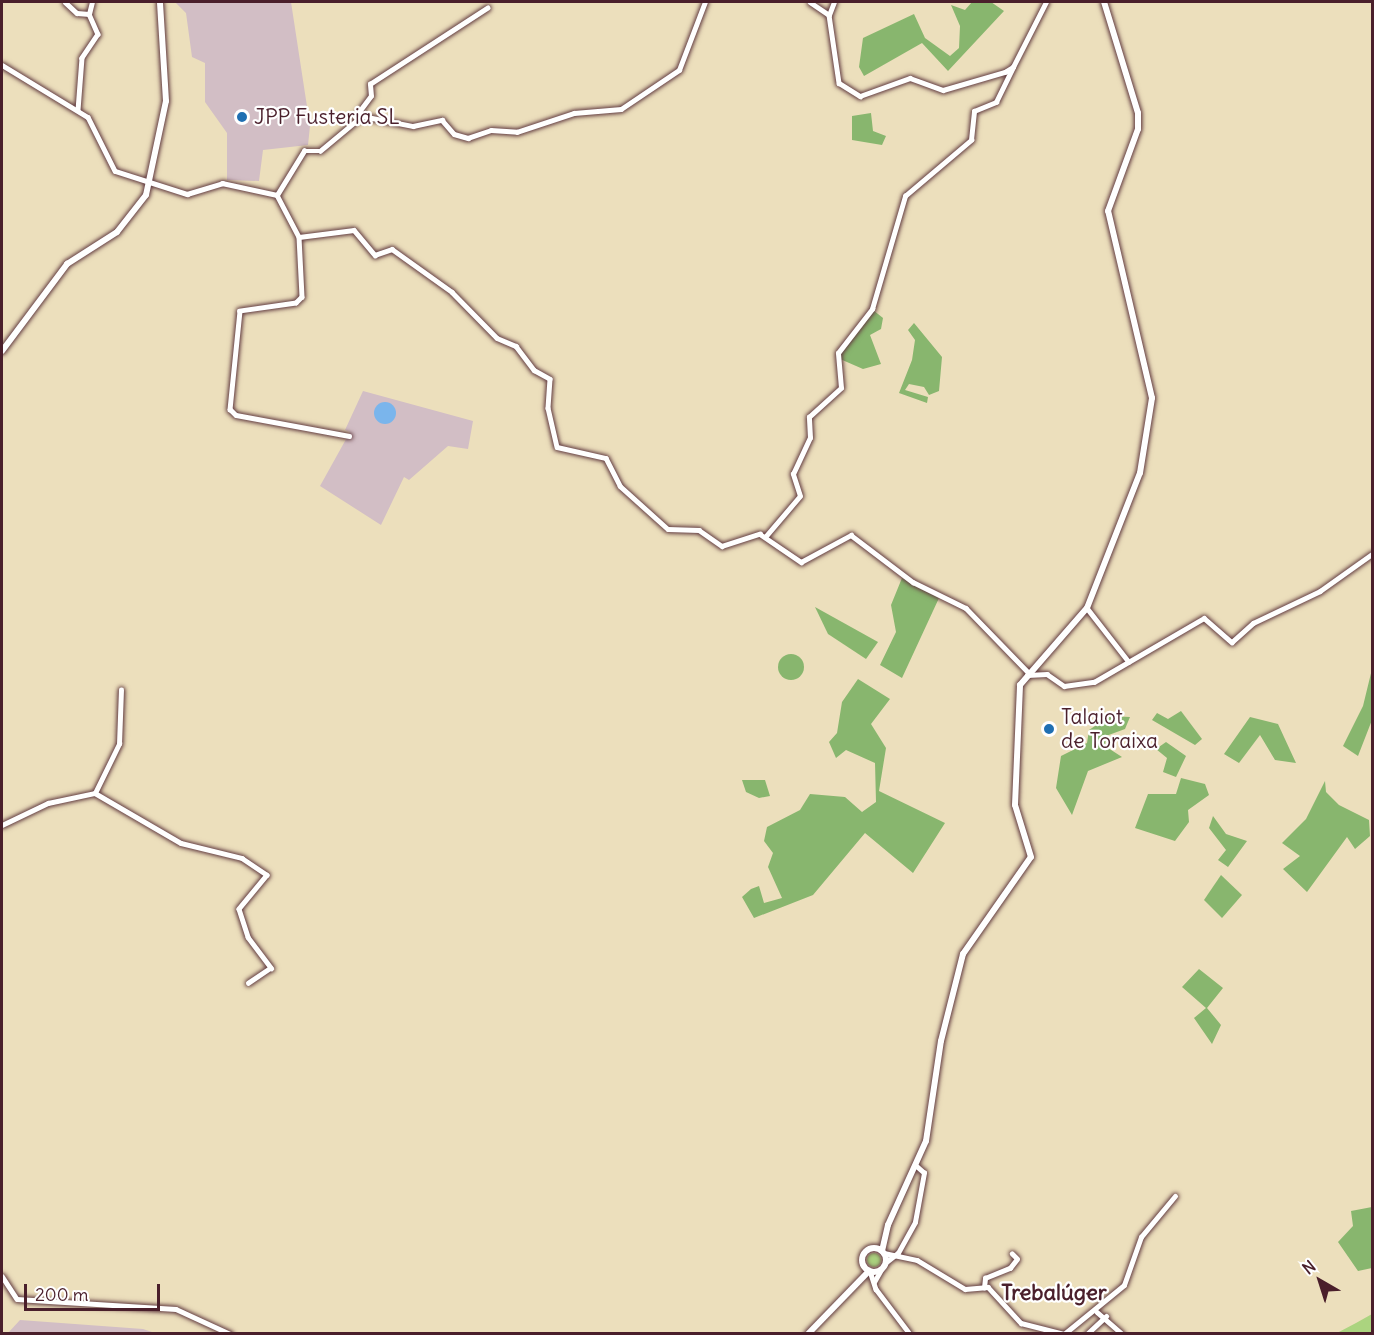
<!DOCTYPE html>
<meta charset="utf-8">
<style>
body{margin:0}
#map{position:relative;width:1374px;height:1335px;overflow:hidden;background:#ecdfbc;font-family:Delius,sans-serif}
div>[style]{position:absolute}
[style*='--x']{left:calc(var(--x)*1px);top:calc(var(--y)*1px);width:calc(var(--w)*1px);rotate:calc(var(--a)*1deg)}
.industrial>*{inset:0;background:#d2bec5}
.green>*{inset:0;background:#abd47f}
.round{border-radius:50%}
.forest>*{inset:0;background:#88b66e}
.water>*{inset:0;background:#7ab5ec}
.roads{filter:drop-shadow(0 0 2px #623c41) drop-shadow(0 0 2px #623c41)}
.street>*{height:4.5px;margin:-2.25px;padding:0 2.25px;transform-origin:2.25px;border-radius:2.25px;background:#fff}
.secondary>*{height:6px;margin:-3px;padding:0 3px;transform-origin:3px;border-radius:3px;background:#fff}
.secondary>.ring{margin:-3px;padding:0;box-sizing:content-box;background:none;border:6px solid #fff;border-radius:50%}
.dots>*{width:16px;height:16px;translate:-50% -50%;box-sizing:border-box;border:3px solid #fff;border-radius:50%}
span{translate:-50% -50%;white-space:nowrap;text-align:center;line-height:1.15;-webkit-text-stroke:4.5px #fff;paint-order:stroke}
.poi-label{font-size:21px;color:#4a1f2b}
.left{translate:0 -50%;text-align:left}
.neighbourhood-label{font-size:22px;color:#4a1f2b;font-weight:700}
.frame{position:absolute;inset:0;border:3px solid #4a1f2b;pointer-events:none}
.north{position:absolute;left:1290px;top:1251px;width:60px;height:60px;-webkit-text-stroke:4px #fff;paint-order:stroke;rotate:321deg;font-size:16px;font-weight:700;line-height:24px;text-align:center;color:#4a1f2b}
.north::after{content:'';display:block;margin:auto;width:21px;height:27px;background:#4a1f2b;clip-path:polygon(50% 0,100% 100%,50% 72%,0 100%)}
.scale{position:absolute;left:24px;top:1284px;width:136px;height:27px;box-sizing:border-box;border:3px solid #4a1f2b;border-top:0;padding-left:8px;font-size:18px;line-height:21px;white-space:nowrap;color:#4a1f2b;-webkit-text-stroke:4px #fff;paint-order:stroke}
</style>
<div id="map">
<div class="industrial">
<i style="clip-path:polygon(175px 2px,291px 2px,310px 126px,308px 145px,263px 150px,259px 181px,227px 180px,227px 133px,205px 102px,205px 63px,192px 57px,186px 13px)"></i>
<i style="clip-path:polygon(363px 391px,473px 421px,468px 449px,448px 446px,409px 480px,404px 477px,381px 525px,320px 486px,350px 432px,345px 430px)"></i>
<i style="clip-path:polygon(20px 1320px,143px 1329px,155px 1333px,8px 1333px)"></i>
</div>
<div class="green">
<i class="round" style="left:867px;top:1253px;width:14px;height:14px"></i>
<i style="clip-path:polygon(1372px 1314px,1372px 1333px,1337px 1333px,1356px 1323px)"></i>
</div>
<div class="forest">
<i style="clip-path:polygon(972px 2px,991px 2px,1004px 11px,948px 71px,922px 43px,864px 76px,859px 67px,863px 38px,914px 14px,925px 38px,950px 56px,959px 48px,960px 26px,951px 5px,965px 10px)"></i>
<i style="clip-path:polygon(871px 113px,873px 131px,886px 136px,882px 145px,852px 140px,852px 116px)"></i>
<i style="clip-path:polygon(873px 310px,883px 318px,881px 329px,870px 335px,881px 364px,863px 369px,840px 359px,840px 351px)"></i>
<i style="clip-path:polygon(914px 323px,942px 357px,939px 391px,929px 395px,924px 387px,909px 384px,905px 390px,928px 397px,927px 403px,899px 393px,912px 360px,915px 340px,908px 330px)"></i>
<i style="clip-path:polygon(902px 578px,939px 598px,902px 678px,880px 665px,896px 632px,891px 605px)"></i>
<i style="clip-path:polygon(815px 607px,878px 642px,866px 659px,828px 634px)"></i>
<i class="round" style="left:778px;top:654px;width:26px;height:26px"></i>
<i style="clip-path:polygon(1372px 669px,1372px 720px,1358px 756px,1343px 746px,1363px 706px)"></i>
<i style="clip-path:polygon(858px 679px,890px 699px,871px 724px,886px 748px,879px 791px,945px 823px,913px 873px,865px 833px,813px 895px,754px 918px,742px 897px,751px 889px,759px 886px,764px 903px,782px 898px,768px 867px,773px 853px,764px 841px,767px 827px,800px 810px,810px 794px,845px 797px,862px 812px,876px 802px,875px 763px,846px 750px,836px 758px,829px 742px,837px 733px,842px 702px)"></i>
<i style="clip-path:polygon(1181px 711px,1202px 739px,1195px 745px,1152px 720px,1157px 713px,1168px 719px)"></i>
<i style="clip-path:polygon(1110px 716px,1130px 717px,1125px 729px,1106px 736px,1105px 746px,1122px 757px,1088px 771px,1072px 815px,1056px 788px,1061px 756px,1087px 743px,1089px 730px)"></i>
<i style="clip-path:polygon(1250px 717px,1278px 724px,1296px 763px,1275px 760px,1260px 735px,1239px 763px,1224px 754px)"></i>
<i style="clip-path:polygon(1166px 742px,1186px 756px,1176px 777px,1163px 772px,1167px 758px,1156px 749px)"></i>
<i style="clip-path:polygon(1181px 778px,1205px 784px,1209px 795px,1188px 810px,1189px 822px,1175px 841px,1135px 828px,1148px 794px,1176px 794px)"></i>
<i style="clip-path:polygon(742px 780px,765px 780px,770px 796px,759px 798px,746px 792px)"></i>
<i style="clip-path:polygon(1325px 781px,1326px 792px,1339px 805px,1369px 820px,1370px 836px,1355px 849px,1347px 837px,1307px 892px,1283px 869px,1300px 856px,1282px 843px,1306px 819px)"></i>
<i style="clip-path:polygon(1213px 816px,1226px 834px,1247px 841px,1228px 867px,1218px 860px,1226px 850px,1209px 828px)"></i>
<i style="clip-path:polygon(1221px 875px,1242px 895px,1222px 918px,1204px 900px)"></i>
<i style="clip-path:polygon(1199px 969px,1223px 988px,1207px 1008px,1221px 1025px,1212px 1044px,1194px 1018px,1206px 1008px,1182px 987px)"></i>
<i style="clip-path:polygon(1372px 1201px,1372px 1268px,1358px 1271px,1338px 1242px,1353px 1226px,1351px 1211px,1372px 1207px)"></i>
</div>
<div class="water">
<i class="round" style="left:374px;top:402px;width:22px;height:22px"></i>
</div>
<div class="roads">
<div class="street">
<i style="--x:65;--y:2;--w:16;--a:43"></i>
<i style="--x:77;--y:13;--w:12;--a:5"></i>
<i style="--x:89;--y:14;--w:22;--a:66"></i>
<i style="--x:98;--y:34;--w:29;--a:124"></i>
<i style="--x:82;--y:58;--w:52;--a:94.4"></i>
<i style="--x:810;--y:2;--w:23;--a:34"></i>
<i style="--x:829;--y:15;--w:69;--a:81.6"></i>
<i style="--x:839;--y:83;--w:25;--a:32"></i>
<i style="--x:860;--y:96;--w:53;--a:-19.8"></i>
<i style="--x:910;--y:78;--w:35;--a:20"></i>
<i style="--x:943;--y:90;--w:65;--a:-16.2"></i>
<i style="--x:1005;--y:72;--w:9;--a:-32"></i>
<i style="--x:1013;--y:67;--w:73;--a:-63.1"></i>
<i style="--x:89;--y:14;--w:12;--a:-76"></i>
<i style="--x:829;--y:15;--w:14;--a:-69"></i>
<i style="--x:2;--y:65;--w:100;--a:31.2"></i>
<i style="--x:88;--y:117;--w:60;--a:63.4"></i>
<i style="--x:115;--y:171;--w:76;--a:17.7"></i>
<i style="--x:187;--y:194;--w:37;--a:-17"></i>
<i style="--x:222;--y:183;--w:56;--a:12.3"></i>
<i style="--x:277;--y:195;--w:47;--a:62.4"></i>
<i style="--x:299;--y:237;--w:60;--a:87.1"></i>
<i style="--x:302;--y:297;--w:8;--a:135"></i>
<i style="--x:296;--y:303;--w:57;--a:171.9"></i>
<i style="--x:240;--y:311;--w:99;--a:95.8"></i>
<i style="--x:230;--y:409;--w:8;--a:45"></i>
<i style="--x:236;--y:415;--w:115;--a:10.5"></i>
<i style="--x:355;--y:117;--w:26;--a:-53"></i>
<i style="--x:371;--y:96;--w:12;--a:-95"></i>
<i style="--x:370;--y:84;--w:140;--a:-33"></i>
<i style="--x:277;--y:195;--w:52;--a:-58.5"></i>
<i style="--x:304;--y:151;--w:16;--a:0"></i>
<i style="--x:320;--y:151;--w:55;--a:-39.8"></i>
<i style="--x:362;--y:116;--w:52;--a:11.1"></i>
<i style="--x:413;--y:126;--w:30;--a:-12"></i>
<i style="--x:442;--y:120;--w:18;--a:49"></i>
<i style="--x:454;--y:134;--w:15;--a:16"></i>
<i style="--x:468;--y:138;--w:24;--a:-19"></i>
<i style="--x:491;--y:130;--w:26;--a:4"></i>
<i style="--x:517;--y:132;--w:60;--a:-18.4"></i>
<i style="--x:574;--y:113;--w:47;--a:-4.9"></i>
<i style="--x:621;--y:109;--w:70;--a:-33.9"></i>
<i style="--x:679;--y:70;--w:73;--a:-69.1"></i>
<i style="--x:299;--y:237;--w:55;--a:-7.3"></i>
<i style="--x:354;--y:230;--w:33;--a:50"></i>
<i style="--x:375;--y:255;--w:18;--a:-19"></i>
<i style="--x:392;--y:249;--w:74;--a:35.6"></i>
<i style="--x:452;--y:292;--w:64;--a:45.6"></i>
<i style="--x:497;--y:338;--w:21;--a:23"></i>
<i style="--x:516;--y:346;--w:30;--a:53"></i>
<i style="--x:534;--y:370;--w:18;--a:29"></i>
<i style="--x:550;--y:379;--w:29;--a:94"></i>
<i style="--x:548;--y:408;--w:40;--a:77"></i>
<i style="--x:557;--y:447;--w:50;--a:12.7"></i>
<i style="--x:606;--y:458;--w:31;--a:63"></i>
<i style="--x:620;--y:486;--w:64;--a:41.9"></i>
<i style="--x:668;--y:529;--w:31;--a:2"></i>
<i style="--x:699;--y:530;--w:28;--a:35"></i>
<i style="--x:722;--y:546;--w:40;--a:-18"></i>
<i style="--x:760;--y:534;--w:50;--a:34.3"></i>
<i style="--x:801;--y:562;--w:57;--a:-28.4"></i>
<i style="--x:851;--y:535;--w:78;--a:37.2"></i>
<i style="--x:913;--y:582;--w:59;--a:26.1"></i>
<i style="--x:966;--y:608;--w:89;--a:45.9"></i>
<i style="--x:766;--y:536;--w:52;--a:-49.6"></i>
<i style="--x:800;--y:496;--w:23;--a:-108"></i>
<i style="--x:793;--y:474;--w:40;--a:-65"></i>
<i style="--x:810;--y:438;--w:21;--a:-93"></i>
<i style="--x:809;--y:417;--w:43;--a:-42.2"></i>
<i style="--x:841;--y:388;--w:35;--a:-95"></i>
<i style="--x:838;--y:353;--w:56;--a:-52.3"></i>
<i style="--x:872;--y:309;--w:118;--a:-73.7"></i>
<i style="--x:905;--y:196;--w:87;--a:-40.3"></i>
<i style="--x:971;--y:140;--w:29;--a:-84"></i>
<i style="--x:974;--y:111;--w:24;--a:-22"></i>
<i style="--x:996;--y:102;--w:39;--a:-64"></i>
<i style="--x:1087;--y:608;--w:68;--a:52.1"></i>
<i style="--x:1027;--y:675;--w:20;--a:-3"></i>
<i style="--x:1047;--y:674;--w:21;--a:35"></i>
<i style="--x:1064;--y:686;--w:30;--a:-8"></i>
<i style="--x:1094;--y:682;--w:127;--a:-30.2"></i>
<i style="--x:1204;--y:618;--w:37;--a:41"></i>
<i style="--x:1232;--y:642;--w:28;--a:-42"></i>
<i style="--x:1253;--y:623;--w:74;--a:-25.5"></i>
<i style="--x:1320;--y:591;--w:64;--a:-35.4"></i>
<i style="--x:95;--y:793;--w:55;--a:-63.9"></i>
<i style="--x:119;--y:744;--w:54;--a:-87.9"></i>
<i style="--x:2;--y:825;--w:51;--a:-25.6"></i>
<i style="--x:48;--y:803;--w:48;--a:-12"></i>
<i style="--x:95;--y:793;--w:99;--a:30.2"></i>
<i style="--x:181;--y:843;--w:63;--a:13.8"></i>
<i style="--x:242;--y:858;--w:30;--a:34"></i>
<i style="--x:267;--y:875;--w:44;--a:129.5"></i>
<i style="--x:239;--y:909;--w:29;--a:72"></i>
<i style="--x:248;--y:937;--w:39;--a:53"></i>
<i style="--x:271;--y:968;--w:27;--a:146"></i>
<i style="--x:884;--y:1253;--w:34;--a:12"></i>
<i style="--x:917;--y:1260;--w:56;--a:31.1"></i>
<i style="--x:965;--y:1289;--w:23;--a:-5"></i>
<i style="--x:988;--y:1287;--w:49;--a:47.5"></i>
<i style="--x:1021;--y:1323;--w:44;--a:14.3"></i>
<i style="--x:1064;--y:1334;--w:77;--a:-39.2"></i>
<i style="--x:1124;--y:1285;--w:51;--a:-70.5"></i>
<i style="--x:1141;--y:1237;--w:53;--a:-50.3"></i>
<i style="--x:885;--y:1263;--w:16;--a:-38"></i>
<i style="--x:898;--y:1253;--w:35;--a:-61"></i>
<i style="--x:915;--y:1222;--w:50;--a:-79.6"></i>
<i style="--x:924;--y:1173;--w:9;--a:-139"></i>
<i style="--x:870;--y:1271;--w:19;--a:72"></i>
<i style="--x:876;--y:1289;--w:56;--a:52.9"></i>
<i style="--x:2;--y:1276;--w:27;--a:57"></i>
<i style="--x:17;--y:1299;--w:159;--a:3.6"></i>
<i style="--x:176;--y:1309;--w:60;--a:24.8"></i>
<i style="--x:874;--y:1282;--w:14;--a:-60"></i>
<i style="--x:984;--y:1288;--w:10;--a:-84"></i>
<i style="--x:985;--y:1278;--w:27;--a:-22"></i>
<i style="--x:1010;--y:1268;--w:11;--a:-52"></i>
<i style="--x:1017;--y:1259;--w:7;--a:-135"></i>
<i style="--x:1097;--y:1312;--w:33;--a:41"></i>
<i style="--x:1087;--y:1334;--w:26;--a:-43"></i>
</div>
<div class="secondary">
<i style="--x:2;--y:351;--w:109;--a:-53.2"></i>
<i style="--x:67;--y:264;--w:59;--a:-32.6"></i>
<i style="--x:117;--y:232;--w:47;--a:-51.9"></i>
<i style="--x:146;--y:195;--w:96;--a:-78"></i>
<i style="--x:166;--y:101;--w:99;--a:-93.5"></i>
<i class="ring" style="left:862px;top:1248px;width:18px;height:18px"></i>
<i style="--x:882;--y:1251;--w:27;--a:-77"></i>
<i style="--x:888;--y:1225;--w:92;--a:-65.7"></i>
<i style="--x:926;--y:1141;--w:101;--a:-81.5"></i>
<i style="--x:941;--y:1041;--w:90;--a:-75.8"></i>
<i style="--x:963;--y:954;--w:118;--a:-55"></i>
<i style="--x:1031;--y:857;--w:54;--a:-107.1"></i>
<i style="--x:1015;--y:805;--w:120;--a:-87.6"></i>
<i style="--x:1020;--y:685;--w:102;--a:-49"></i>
<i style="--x:1087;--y:608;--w:145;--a:-68.6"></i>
<i style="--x:1140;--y:473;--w:76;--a:-80.9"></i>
<i style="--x:1152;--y:398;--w:192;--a:-103.2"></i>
<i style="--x:1108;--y:211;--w:87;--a:-69.9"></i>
<i style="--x:1138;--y:129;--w:16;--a:-90"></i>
<i style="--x:1138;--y:113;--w:116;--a:-107"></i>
<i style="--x:808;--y:1334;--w:88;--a:-45.9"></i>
</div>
</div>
<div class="dots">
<i style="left:242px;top:117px;background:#1f6fb2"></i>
<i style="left:1049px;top:729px;background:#1f6fb2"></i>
</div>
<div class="poi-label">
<span class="left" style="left:254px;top:117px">JPP Fusteria SL</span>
<span class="left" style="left:1061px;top:729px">Talaiot<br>de Toraixa</span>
</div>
<div class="neighbourhood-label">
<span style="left:1054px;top:1293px">Trebalúger</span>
</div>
<div class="frame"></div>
<div class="north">N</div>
<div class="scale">200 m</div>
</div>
